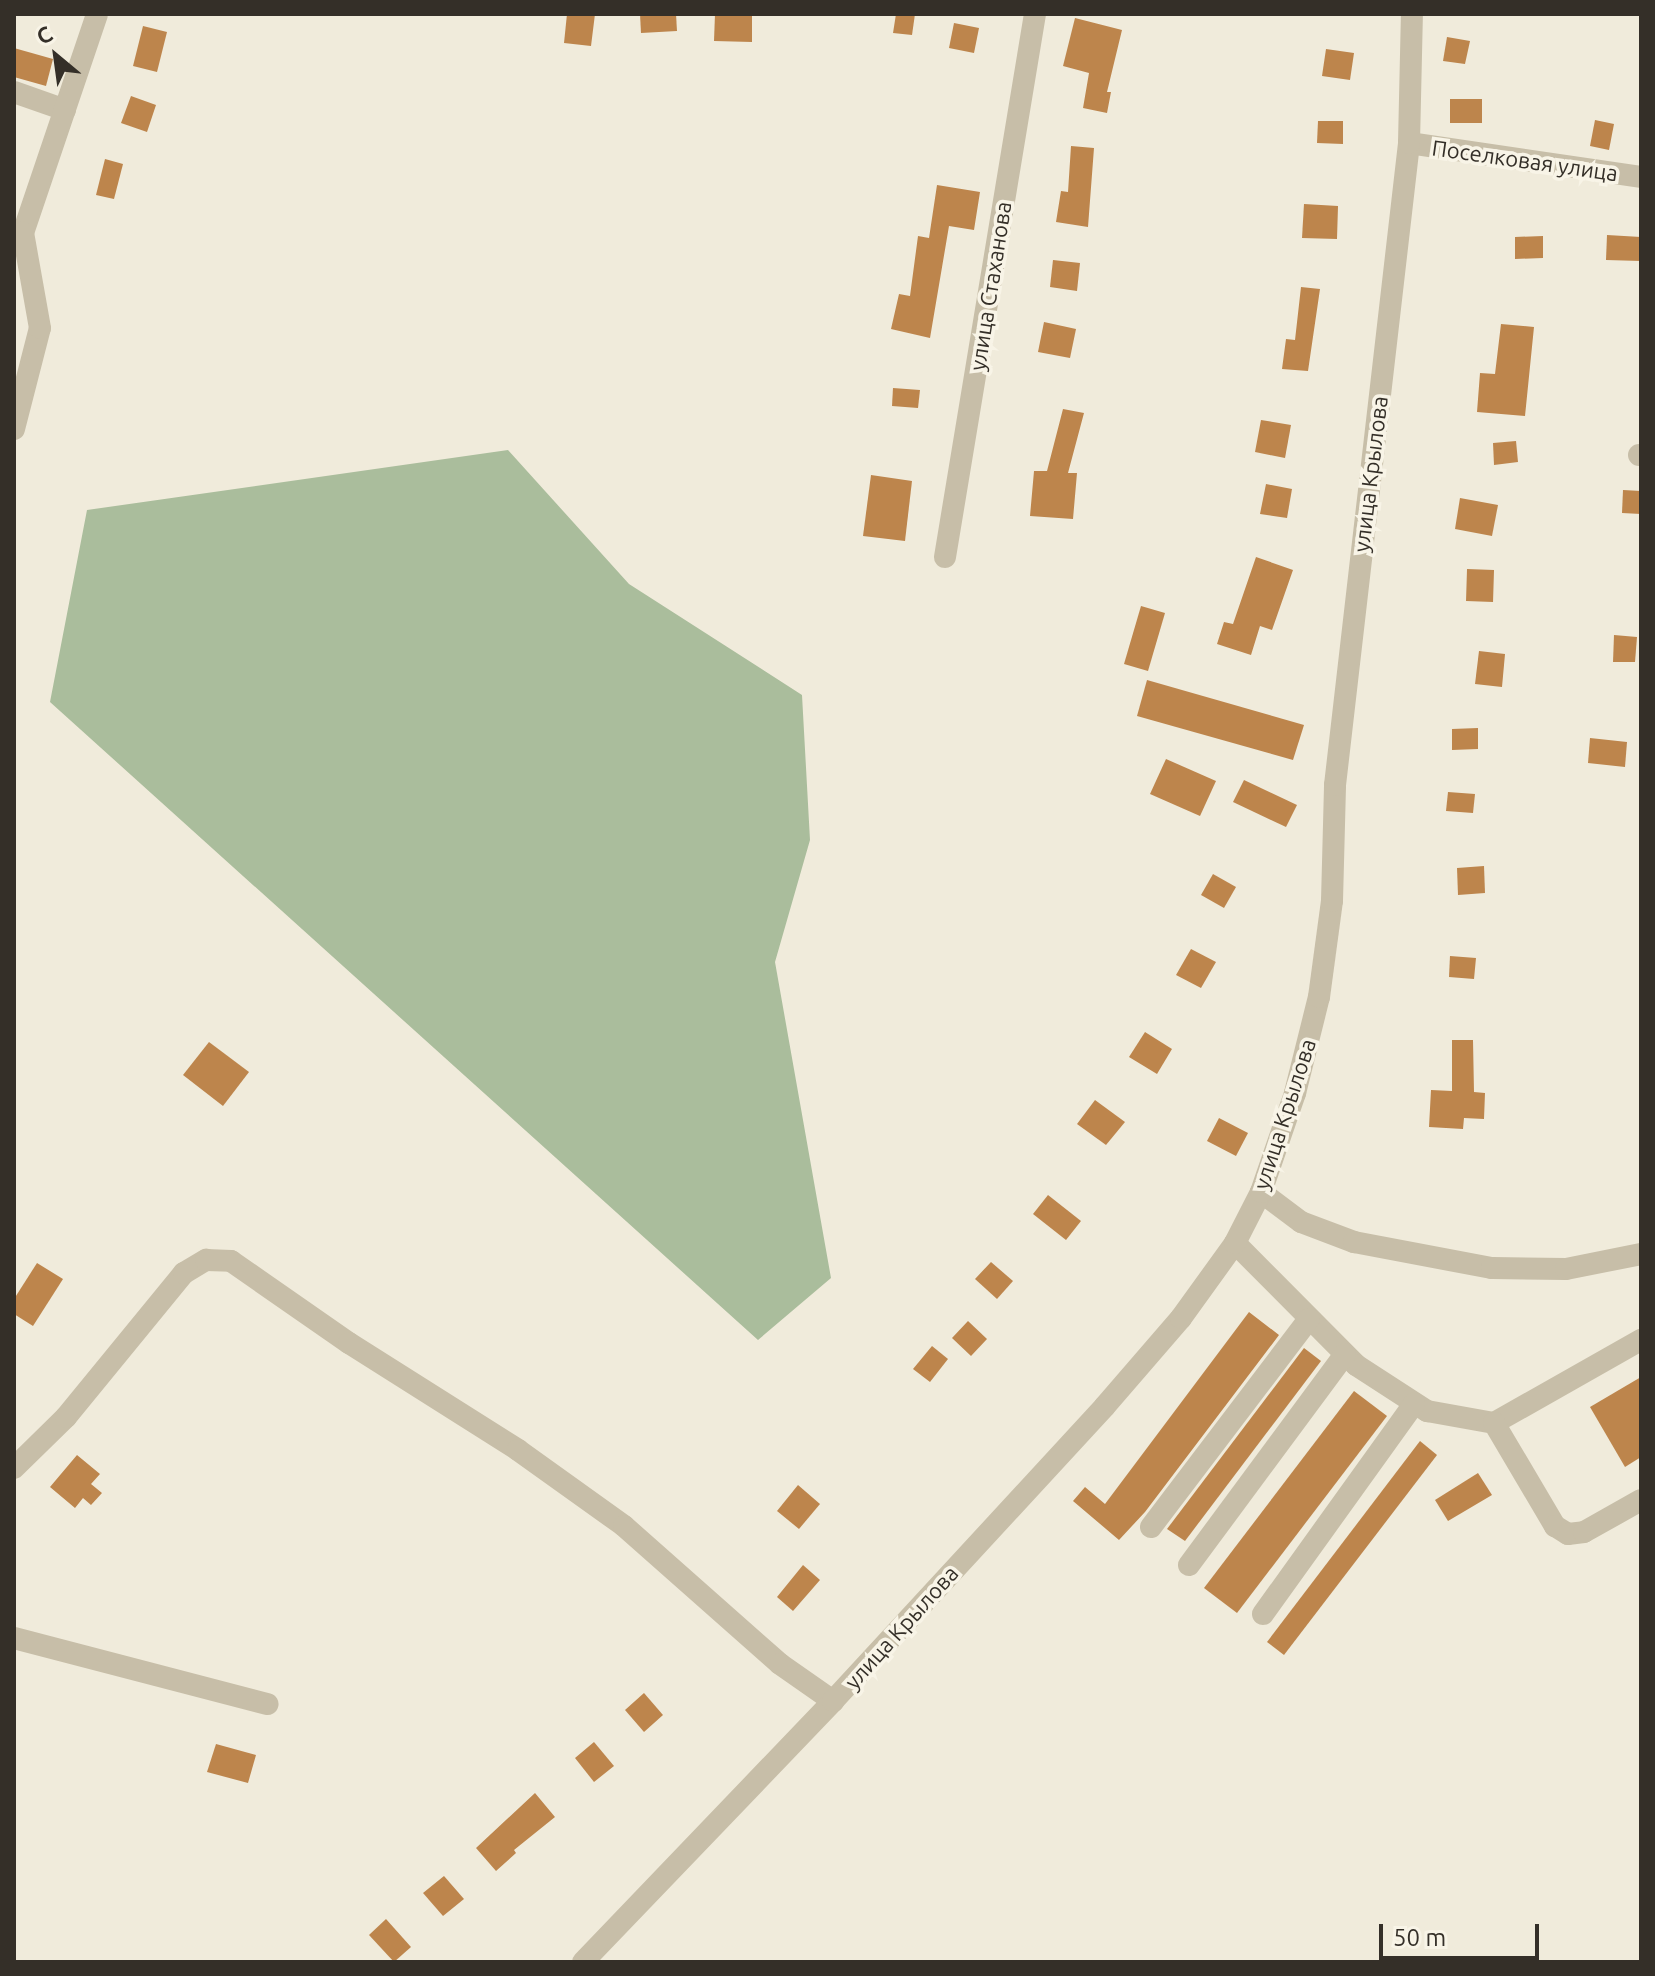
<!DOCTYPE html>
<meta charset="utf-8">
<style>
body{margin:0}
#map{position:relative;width:1655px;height:1976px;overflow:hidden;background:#f0ebdb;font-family:Ubuntu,sans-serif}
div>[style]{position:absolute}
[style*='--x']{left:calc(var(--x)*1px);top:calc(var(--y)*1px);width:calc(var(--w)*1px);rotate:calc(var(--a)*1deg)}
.green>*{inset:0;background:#aabd9c}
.building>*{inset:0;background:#bd854c}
.minor>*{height:22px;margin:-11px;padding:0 11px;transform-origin:11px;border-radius:11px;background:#c7bea8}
span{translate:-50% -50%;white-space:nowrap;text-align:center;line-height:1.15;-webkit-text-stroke:7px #f8f4e7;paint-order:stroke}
.street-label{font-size:22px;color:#342f28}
.frame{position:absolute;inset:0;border:16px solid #342f28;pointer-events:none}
.north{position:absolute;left:16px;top:16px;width:80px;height:80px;-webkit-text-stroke:6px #f8f4e7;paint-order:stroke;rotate:331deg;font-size:22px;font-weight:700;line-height:32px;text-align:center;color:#342f28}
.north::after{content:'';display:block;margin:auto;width:28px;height:36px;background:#342f28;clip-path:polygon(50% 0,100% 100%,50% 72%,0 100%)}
.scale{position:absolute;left:1379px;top:1924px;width:160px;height:36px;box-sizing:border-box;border:4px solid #342f28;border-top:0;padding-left:10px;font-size:24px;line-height:28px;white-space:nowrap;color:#342f28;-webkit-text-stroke:6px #f8f4e7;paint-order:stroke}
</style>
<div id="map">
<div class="green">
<i style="clip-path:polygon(508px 450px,629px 584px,802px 695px,810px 840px,775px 962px,831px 1278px,758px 1340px,50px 702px,87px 510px)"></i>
</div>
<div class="building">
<i style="clip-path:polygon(567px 14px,595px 14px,591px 46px,564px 43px)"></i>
<i style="clip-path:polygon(640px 14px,676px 14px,677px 31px,641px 33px)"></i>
<i style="clip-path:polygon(715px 14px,752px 14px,752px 42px,714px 41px)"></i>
<i style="clip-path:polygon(896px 14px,915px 14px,912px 35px,893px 33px)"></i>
<i style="clip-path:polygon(1075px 18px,1122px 30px,1107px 92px,1111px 92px,1107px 113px,1083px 108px,1089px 73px,1063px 66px)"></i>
<i style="clip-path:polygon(954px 23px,979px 28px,974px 53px,949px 48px)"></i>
<i style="clip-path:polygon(143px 26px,167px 32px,157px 72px,133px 66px)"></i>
<i style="clip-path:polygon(1447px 37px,1470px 41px,1465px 64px,1443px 61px)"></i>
<i style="clip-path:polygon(14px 48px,53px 59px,46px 86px,14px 77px)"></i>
<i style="clip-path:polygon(1326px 49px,1354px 53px,1350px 80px,1322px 76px)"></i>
<i style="clip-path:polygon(131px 96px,156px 105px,147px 132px,121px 123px)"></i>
<i style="clip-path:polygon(1450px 99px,1482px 99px,1482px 123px,1450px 123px)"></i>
<i style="clip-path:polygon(1595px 120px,1614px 124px,1609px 150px,1590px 146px)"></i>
<i style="clip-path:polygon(1318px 121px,1343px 121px,1343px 144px,1317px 143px)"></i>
<i style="clip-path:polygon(1071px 146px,1094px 148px,1088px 227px,1056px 222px,1061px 191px,1068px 192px)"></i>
<i style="clip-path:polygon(105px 159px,123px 164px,114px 199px,96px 195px)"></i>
<i style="clip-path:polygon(937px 185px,980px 192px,974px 230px,949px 226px,930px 338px,891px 329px,899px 294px,910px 296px,918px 236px,929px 238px)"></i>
<i style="clip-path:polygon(1304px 204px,1338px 206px,1337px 239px,1302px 238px)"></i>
<i style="clip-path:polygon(1607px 235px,1641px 237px,1641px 261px,1606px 260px)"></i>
<i style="clip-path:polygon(1543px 236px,1543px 258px,1515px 259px,1515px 237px)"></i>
<i style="clip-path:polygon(1053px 260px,1080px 263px,1077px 291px,1050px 287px)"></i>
<i style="clip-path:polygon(1301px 287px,1320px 289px,1308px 371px,1282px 369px,1286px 339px,1295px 340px)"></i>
<i style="clip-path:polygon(1044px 322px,1076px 329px,1070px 358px,1038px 352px)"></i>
<i style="clip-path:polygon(1501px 324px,1534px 327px,1525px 416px,1477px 412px,1480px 373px,1495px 374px)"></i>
<i style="clip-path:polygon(893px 388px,920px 390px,918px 408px,892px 406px)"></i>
<i style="clip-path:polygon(1063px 409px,1084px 413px,1068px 473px,1077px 473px,1073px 519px,1030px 516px,1034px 471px,1047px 471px)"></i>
<i style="clip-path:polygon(1261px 420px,1291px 425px,1285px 458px,1255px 452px)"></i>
<i style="clip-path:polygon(1516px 441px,1518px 462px,1494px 465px,1493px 443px)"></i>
<i style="clip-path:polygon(871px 475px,912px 481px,905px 541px,863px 536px)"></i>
<i style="clip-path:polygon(1266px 484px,1292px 489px,1287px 518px,1260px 514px)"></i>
<i style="clip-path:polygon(1623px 490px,1641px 491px,1641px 514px,1622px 513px)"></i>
<i style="clip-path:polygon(1460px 498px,1498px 505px,1492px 536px,1455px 529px)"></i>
<i style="clip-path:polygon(1256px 557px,1293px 570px,1272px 630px,1260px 626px,1251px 655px,1217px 644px,1224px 622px,1233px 624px)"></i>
<i style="clip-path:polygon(1467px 569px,1494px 570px,1493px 602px,1466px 601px)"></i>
<i style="clip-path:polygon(1141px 606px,1165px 613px,1148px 671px,1124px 664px)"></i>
<i style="clip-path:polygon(1614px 635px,1637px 637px,1635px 662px,1613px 662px)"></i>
<i style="clip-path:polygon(1479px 651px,1505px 654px,1502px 687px,1475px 684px)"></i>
<i style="clip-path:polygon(1147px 680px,1304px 725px,1293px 760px,1137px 716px)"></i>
<i style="clip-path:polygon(1478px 728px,1478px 749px,1452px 750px,1452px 729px)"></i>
<i style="clip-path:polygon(1590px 738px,1627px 742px,1625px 767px,1588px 763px)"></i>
<i style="clip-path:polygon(1166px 759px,1216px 781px,1200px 816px,1150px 794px)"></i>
<i style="clip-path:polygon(1244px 780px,1297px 805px,1286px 827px,1233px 802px)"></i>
<i style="clip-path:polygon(1448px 792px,1475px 794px,1473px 813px,1446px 811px)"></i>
<i style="clip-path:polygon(1484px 866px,1485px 893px,1458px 895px,1457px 868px)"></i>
<i style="clip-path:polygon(1213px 874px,1236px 887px,1224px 908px,1201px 895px)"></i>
<i style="clip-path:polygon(1191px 949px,1216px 962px,1201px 988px,1176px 975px)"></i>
<i style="clip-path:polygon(1450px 956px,1476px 958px,1474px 979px,1449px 977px)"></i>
<i style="clip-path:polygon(1145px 1032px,1172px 1049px,1157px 1074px,1129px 1057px)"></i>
<i style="clip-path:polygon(1452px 1040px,1473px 1040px,1474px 1092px,1485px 1093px,1484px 1119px,1464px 1118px,1463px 1129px,1429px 1127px,1431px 1090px,1452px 1091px)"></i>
<i style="clip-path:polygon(209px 1042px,249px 1072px,223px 1106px,183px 1075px)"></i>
<i style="clip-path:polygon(1095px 1100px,1125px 1122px,1106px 1145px,1077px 1124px)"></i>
<i style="clip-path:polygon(1219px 1118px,1248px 1133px,1236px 1156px,1207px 1141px)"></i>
<i style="clip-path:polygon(1048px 1195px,1081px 1221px,1066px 1240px,1033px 1214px)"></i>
<i style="clip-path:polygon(991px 1262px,1013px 1281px,997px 1299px,975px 1279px)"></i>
<i style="clip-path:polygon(37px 1263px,63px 1279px,33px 1326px,14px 1314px,14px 1299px)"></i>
<i style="clip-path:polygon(1249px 1312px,1279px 1335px,1145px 1512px,1119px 1540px,1073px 1501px,1085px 1487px,1105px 1504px)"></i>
<i style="clip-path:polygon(968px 1321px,987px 1339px,971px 1356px,952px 1338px)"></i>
<i style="clip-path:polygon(932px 1346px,948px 1359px,930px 1382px,913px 1369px)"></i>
<i style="clip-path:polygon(1304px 1348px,1321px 1361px,1185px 1541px,1167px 1529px)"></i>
<i style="clip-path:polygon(1641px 1377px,1641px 1457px,1625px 1467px,1590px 1407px)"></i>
<i style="clip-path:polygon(1354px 1391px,1387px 1416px,1237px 1613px,1204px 1588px)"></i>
<i style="clip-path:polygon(1420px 1441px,1437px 1455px,1284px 1655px,1267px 1642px)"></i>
<i style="clip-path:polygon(77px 1455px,100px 1474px,91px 1484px,102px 1493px,91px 1505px,83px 1498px,75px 1508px,50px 1487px)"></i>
<i style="clip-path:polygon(1478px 1473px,1492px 1495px,1448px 1521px,1435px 1500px)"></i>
<i style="clip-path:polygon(798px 1485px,820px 1504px,799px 1529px,777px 1511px)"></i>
<i style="clip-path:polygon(803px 1565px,820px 1580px,793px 1611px,777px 1597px)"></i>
<i style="clip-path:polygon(644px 1693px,663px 1715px,644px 1732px,625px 1710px)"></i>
<i style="clip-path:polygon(594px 1742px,614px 1766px,594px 1782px,575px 1758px)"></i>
<i style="clip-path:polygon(216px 1744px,256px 1755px,248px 1783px,207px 1772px)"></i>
<i style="clip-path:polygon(535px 1793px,555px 1817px,514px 1850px,516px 1853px,496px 1871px,476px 1848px)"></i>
<i style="clip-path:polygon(444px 1876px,464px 1899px,443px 1916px,423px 1893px)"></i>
<i style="clip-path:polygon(386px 1919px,411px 1947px,394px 1962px,369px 1935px)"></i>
</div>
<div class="minor">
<i style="--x:14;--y:92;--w:54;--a:19.4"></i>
<i style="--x:1409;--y:143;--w:234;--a:8.3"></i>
<i style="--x:23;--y:233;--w:231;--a:-71.3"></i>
<i style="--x:14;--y:429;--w:104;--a:-75.6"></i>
<i style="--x:40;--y:328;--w:97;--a:-100.1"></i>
<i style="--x:1639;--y:455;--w:2;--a:0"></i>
<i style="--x:945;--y:557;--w:550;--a:-80.59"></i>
<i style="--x:1261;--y:1192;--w:50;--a:36.9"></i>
<i style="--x:1301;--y:1222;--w:57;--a:20.7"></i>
<i style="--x:1354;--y:1242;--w:140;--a:10.7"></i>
<i style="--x:1492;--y:1268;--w:74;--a:0.8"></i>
<i style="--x:1566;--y:1269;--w:76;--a:-11.3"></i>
<i style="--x:1235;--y:1243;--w:172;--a:45.2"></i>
<i style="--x:1356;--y:1365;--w:85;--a:32.9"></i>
<i style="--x:1427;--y:1411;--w:68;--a:10.2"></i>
<i style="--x:1494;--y:1423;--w:169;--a:-29.5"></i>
<i style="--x:1494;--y:1423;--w:120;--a:59.4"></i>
<i style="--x:1555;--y:1526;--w:15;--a:32"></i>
<i style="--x:1568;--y:1534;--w:16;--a:-7"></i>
<i style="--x:1584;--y:1532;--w:65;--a:-29.3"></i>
<i style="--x:14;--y:1468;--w:73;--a:-44.4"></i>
<i style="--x:66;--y:1417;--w:186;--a:-50.7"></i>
<i style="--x:184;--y:1273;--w:26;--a:-31"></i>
<i style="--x:206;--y:1260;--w:25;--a:2"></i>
<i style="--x:231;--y:1261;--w:144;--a:34.8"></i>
<i style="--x:349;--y:1343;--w:200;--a:32.3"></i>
<i style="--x:518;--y:1450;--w:130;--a:35.6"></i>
<i style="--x:624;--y:1526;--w:208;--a:41.5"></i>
<i style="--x:780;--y:1664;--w:65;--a:34.9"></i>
<i style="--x:1151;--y:1527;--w:261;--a:-52.8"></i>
<i style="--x:1189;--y:1565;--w:262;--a:-53.5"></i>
<i style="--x:1263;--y:1614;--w:259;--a:-54.3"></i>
<i style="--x:14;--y:1638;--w:262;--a:14.6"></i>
<i style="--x:583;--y:1962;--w:361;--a:-46.2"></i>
<i style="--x:833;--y:1701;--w:401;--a:-47.3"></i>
<i style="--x:1105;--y:1406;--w:116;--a:-49.2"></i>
<i style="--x:1181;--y:1318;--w:92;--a:-54.2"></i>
<i style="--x:1235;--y:1243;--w:57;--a:-63"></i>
<i style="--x:1261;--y:1192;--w:105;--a:-71"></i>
<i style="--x:1295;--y:1093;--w:99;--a:-76"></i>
<i style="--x:1319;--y:997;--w:97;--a:-82.3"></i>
<i style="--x:1332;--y:901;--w:116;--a:-88.5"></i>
<i style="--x:1335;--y:785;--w:646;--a:-83.42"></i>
<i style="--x:1409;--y:143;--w:129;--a:-88.7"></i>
</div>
<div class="street-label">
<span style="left:1525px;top:160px;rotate:8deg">Поселковая улица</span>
<span style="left:990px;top:286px;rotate:-81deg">улица Стаханова</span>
<span style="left:1370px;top:474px;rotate:-83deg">улица Крылова</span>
<span style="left:1284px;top:1114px;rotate:-72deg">улица Крылова</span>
<span style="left:901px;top:1627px;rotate:-48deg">улица Крылова</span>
</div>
<div class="frame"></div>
<div class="north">С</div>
<div class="scale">50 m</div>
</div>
